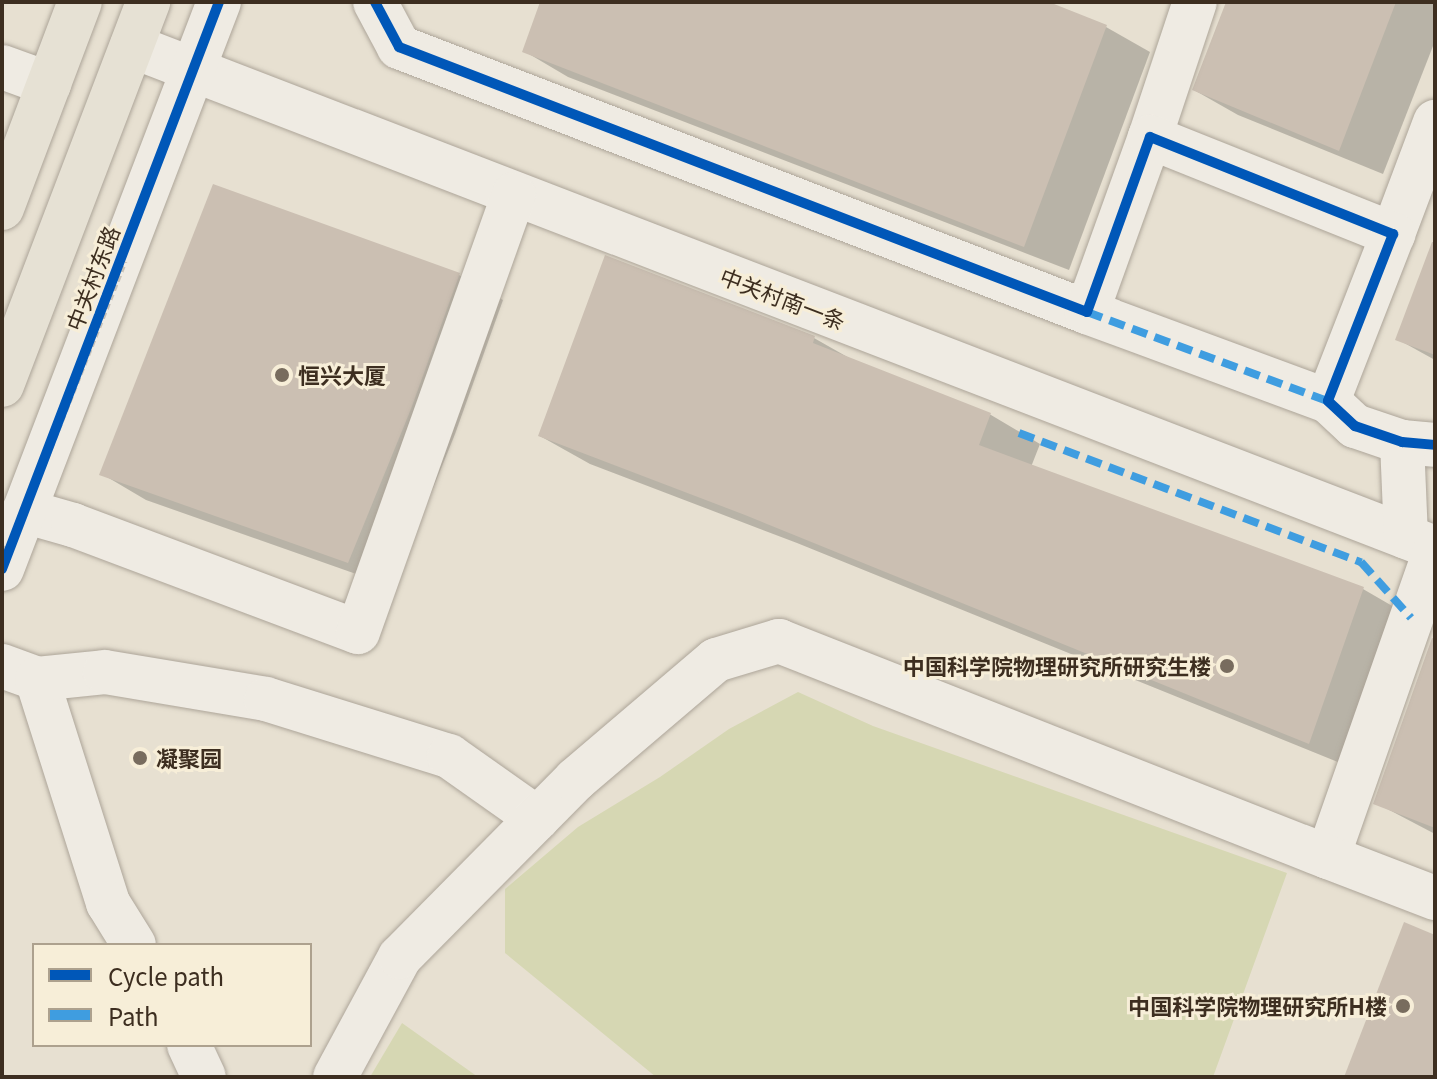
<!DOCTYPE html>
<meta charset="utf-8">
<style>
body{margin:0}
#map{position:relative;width:1437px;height:1079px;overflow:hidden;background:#e7e0d1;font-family:Georgia,"Noto Sans SC",serif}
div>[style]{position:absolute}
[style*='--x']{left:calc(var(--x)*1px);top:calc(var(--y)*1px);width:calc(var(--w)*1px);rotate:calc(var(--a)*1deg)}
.green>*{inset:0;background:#d6d7b3}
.shadow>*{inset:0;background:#0003}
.building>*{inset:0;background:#cbbfb2}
.roads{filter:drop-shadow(0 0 2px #ada599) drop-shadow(0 0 2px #ada599)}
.minor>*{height:44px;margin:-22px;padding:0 22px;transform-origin:22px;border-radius:22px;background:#efebe3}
.major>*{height:44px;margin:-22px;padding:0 22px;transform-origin:22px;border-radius:22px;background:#e6e1d4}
.path-bridge>*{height:5px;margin-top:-2.5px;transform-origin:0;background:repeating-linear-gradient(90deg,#c8c2b9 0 6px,transparent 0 10px)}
.quiet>*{height:8px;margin-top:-4px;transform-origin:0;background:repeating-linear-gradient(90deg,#3f9de0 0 16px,transparent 0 24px)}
.cycleway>*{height:10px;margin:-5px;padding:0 5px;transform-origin:5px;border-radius:5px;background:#0057b8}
.dots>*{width:22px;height:22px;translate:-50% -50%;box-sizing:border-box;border:4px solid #f7eed8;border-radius:50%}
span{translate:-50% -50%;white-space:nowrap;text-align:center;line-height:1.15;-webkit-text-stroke:6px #f7eed8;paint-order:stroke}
.street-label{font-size:22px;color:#3d2e20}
.poi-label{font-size:22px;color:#3d2e20;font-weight:700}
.left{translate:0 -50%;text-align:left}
.right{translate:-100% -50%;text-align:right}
.frame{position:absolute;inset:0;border:4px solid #3d2e20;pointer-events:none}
.legend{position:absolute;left:32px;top:943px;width:280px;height:104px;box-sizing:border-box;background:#f7eed8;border:2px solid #ada18e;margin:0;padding:10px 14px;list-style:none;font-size:24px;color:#3d2e20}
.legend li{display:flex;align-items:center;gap:16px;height:40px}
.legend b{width:40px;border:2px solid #ada18e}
</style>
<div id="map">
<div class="green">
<i style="clip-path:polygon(798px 692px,873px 726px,1287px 873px,1213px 1077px,656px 1077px,505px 953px,505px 889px,578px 827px,660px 777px,729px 729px)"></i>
<i style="clip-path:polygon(402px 1023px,478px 1077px,370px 1077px)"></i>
</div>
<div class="shadow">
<i style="clip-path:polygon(542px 2px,1044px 2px,1106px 27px,1150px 52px,1069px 270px,568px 77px,524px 51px)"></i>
<i style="clip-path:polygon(1229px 2px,1435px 2px,1435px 41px,1383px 174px,1238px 115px,1194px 90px)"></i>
<i style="clip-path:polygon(1435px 240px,1435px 360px,1397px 339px)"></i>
<i style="clip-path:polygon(459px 275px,503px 300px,455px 434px,393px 587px,146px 500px,102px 474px)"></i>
<i style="clip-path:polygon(814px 338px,858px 363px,991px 415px,1040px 444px,1031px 467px,1363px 589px,1413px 618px,1360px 771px,797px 543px,590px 464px,540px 436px)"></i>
<i style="clip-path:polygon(1435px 636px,1435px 834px,1376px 803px)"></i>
</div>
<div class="building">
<i style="clip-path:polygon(540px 2px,1049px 2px,1107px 25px,1024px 247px,522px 52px)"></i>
<i style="clip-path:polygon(1226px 2px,1396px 2px,1339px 151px,1192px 90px)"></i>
<i style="clip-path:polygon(213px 184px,460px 273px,411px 409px,348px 563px,99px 475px)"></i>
<i style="clip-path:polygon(1432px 242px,1435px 242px,1435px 355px,1395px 340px)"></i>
<i style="clip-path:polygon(605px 255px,815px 336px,813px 343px,991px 413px,979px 445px,1364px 587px,1309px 744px,745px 515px,538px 436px)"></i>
<i style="clip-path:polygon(1432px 638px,1435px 639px,1435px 828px,1373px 804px)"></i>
<i style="clip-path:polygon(1404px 922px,1435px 935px,1435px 1077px,1344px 1077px)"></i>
</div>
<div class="roads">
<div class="minor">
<i style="--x:375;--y:2;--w:51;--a:61.9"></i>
<i style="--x:399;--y:47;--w:737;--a:21.07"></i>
<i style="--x:1087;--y:312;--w:257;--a:20.3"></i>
<i style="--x:132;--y:46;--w:1396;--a:21.07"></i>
<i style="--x:2;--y:67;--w:50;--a:19.9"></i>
<i style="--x:1150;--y:137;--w:142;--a:-71.6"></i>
<i style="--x:1393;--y:234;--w:120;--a:-69.4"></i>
<i style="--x:1087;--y:312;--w:186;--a:-70.2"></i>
<i style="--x:1150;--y:137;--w:262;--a:21.8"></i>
<i style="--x:1393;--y:234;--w:179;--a:111.3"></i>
<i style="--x:1328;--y:401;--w:37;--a:43"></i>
<i style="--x:1355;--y:426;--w:50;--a:18.8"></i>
<i style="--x:1402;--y:442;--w:33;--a:5"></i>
<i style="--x:1402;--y:442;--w:95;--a:87.6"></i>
<i style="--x:24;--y:511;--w:51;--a:15.9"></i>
<i style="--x:73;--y:525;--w:304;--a:20.6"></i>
<i style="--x:358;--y:632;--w:464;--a:-70.4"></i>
<i style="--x:1435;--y:551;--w:324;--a:109.3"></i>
<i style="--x:1328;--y:857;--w:115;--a:21"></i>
<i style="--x:2;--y:569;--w:607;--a:-69.06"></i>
<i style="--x:2;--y:666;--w:37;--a:20"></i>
<i style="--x:37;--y:679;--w:235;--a:72.4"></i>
<i style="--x:108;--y:903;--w:49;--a:58.2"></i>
<i style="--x:37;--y:679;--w:68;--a:-5.9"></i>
<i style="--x:105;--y:672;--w:163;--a:9.5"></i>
<i style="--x:266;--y:699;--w:192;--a:17.3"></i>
<i style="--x:449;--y:756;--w:108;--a:35.2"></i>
<i style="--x:189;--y:1045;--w:35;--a:65"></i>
<i style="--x:335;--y:1077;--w:136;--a:-61.6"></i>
<i style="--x:400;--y:957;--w:249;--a:-45.3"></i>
<i style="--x:575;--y:780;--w:185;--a:-40.4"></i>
<i style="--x:716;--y:660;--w:66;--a:-16.8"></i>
<i style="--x:779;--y:641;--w:590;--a:21.48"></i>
</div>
<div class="major">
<i style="--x:2;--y:208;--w:220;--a:-69.3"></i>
<i style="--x:2;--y:385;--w:410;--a:-69.1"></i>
</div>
</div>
<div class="path-bridge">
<i style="--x:2;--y:547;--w:9;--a:21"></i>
<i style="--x:10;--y:550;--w:311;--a:-68.3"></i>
</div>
<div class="quiet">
<i style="--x:1087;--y:312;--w:257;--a:20.3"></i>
<i style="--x:1019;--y:433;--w:366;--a:20.7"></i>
<i style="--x:1361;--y:562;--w:75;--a:48.2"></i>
</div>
<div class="cycleway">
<i style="--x:375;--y:2;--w:51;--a:61.9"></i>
<i style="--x:399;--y:47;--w:737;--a:21.07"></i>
<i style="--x:1087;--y:312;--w:186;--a:-70.2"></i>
<i style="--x:1150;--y:137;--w:262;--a:21.8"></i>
<i style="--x:1393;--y:234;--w:179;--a:111.3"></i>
<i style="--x:1328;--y:401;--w:37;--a:43"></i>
<i style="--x:1355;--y:426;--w:50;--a:18.8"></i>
<i style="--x:1402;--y:442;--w:33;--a:5"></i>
<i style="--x:2;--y:569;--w:607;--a:-69.06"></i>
</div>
<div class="dots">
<i style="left:282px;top:375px;background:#786c5e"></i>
<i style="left:1227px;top:666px;background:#786c5e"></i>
<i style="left:140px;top:758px;background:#786c5e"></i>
<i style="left:1403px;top:1006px;background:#786c5e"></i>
</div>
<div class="street-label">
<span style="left:92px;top:278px;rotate:-69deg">中关村东路</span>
<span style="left:783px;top:298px;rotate:21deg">中关村南一条</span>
</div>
<div class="poi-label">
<span class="left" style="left:298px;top:375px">恒兴大厦</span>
<span class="right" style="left:1211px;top:666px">中国科学院物理研究所研究生楼</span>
<span class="left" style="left:156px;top:758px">凝聚园</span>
<span class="right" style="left:1387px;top:1006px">中国科学院物理研究所H楼</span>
</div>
<div class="frame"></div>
<ul class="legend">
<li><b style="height:10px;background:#0057b8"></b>Cycle path</li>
<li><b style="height:10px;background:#3f9de0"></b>Path</li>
</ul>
</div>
